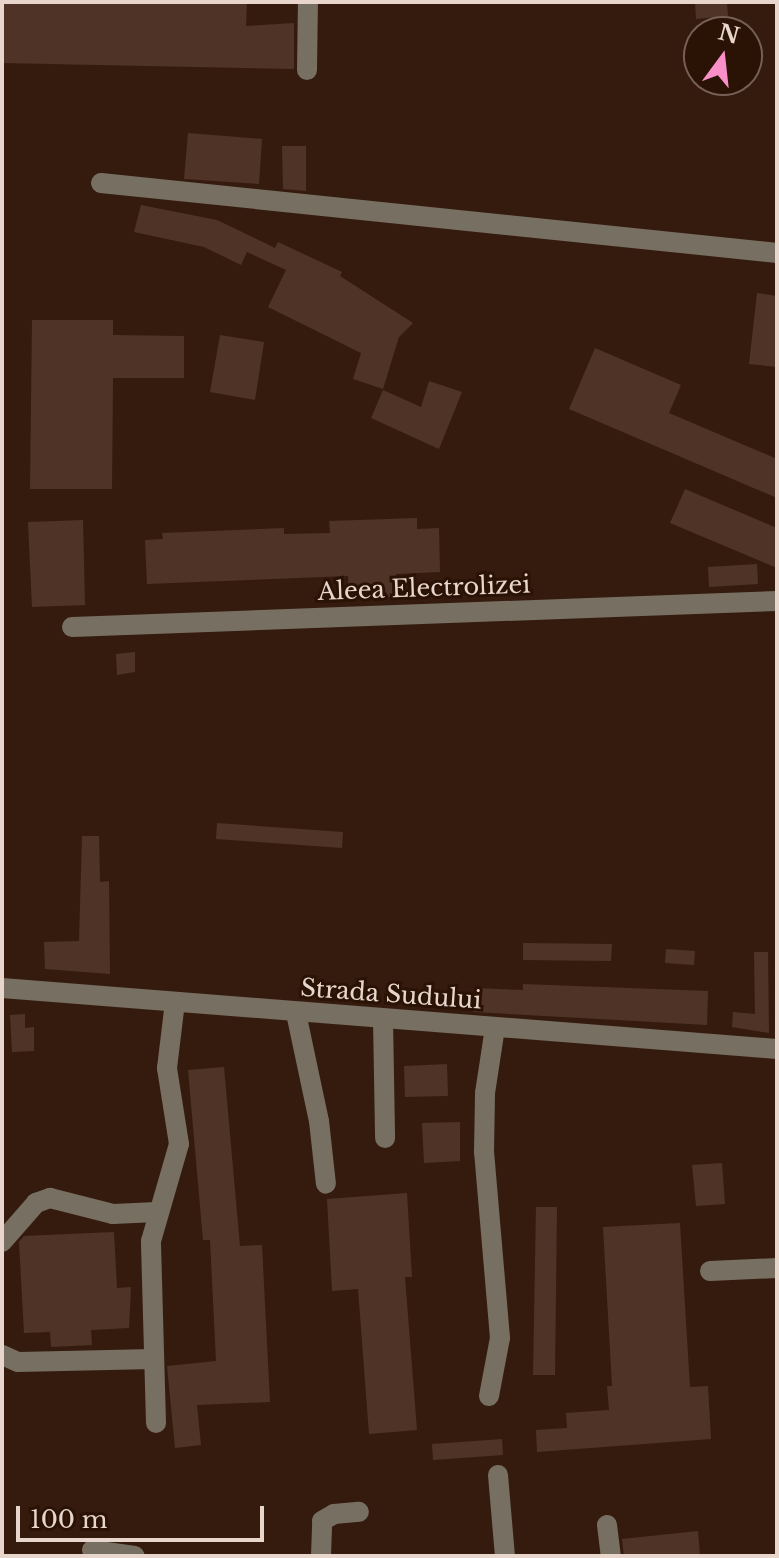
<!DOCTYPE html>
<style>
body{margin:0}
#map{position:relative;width:779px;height:1558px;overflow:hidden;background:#351b0e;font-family:"Libre Baskerville",serif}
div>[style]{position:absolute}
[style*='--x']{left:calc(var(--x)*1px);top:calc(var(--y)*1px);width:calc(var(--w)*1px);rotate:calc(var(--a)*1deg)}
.building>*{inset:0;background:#503327}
.minor>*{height:20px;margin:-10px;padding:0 10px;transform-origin:10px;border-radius:10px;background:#766f62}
span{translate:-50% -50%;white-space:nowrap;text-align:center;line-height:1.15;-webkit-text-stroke:6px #2a1205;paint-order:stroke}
.street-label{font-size:24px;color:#e8d6cd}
.frame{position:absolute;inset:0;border:4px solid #e8d6cd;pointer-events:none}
.north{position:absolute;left:683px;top:16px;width:80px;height:80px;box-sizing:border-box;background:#2a1205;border:2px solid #766055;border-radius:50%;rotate:15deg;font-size:22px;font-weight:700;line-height:32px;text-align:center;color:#e8d6cd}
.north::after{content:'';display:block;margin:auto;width:28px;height:36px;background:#f98fc9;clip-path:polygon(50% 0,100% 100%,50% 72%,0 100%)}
.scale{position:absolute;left:16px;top:1506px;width:248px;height:36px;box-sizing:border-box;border:4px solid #e8d6cd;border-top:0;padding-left:10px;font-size:24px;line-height:28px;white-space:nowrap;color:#e8d6cd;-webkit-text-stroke:6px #2a1205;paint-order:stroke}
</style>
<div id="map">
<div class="building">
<i style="clip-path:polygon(2px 2px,247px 2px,246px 26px,294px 23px,294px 69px,2px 63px)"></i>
<i style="clip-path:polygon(695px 2px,727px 2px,728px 16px,696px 19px)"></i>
<i style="clip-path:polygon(188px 133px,262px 139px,259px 184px,184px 179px)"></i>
<i style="clip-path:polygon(282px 146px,306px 146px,306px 191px,283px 189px)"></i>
<i style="clip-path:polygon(141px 205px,217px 220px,275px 248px,278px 242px,342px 272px,340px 276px,413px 323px,399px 337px,383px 389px,353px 379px,361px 353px,268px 307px,286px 270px,247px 252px,241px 265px,204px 247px,134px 232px)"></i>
<i style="clip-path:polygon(757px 293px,777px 296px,777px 367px,749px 364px)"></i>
<i style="clip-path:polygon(32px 320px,113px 320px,113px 335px,184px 336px,184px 378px,113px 378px,112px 489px,30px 489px)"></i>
<i style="clip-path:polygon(220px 335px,264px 342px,255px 400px,210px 392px)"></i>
<i style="clip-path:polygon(595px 348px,681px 385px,669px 413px,777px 459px,777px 498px,569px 409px)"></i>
<i style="clip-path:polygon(429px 381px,462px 392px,439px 449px,371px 418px,383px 390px,421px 407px)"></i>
<i style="clip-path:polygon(685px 489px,777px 528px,777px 568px,670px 523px)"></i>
<i style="clip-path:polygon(417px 518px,417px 529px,439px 528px,440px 572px,396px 574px,397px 597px,349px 599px,348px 576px,147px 584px,145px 540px,163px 539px,162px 533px,284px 528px,284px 534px,330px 533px,329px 521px)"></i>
<i style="clip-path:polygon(83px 520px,85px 605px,32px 607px,28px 522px)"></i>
<i style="clip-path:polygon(757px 564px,758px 584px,709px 587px,708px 567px)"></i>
<i style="clip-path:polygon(135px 652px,135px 672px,117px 675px,116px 654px)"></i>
<i style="clip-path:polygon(217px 823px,343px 832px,342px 848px,216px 839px)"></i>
<i style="clip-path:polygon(82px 836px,99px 836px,100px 882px,109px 881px,110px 974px,45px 969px,44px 942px,79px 941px)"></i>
<i style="clip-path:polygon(523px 943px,612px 944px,611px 961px,523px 960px)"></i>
<i style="clip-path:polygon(666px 949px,695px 951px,694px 965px,665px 963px)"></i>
<i style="clip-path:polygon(754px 952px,768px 952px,769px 1033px,732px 1027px,733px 1012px,755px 1014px)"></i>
<i style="clip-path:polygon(523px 984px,708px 991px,707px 1025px,473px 1012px,474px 988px,523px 990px)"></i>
<i style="clip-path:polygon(25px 1014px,25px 1028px,34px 1027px,34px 1051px,12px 1052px,10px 1015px)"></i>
<i style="clip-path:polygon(447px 1064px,448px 1096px,405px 1097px,404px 1066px)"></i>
<i style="clip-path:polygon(224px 1067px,240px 1246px,262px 1245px,270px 1402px,197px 1405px,201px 1445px,175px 1448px,167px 1366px,216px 1361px,210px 1240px,203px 1240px,188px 1070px)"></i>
<i style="clip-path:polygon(460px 1122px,460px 1161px,424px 1163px,422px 1123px)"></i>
<i style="clip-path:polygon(722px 1163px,725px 1204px,696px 1206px,692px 1165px)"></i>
<i style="clip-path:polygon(407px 1193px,412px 1277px,405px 1277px,417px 1430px,369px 1434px,358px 1289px,332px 1291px,327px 1199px)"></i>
<i style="clip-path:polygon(536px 1207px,557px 1207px,555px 1375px,533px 1375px)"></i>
<i style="clip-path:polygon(680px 1223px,690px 1387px,708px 1386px,711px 1439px,537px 1452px,536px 1430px,567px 1428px,566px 1413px,609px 1410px,607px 1386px,612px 1386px,603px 1227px)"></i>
<i style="clip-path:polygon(114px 1232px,117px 1288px,131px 1287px,129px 1328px,91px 1330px,92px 1345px,51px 1347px,50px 1332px,24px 1333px,19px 1242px,24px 1236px)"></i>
<i style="clip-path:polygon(502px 1439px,503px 1455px,433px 1460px,432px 1444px)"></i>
<i style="clip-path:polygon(698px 1531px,700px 1556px,624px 1556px,622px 1539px)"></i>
</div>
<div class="minor">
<i style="--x:307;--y:70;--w:68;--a:-89.2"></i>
<i style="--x:101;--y:183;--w:680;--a:5.91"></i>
<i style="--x:72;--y:627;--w:705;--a:-2.11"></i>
<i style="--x:2;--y:988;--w:777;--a:4.5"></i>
<i style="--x:296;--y:1013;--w:110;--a:78"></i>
<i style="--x:319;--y:1121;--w:63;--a:83.7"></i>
<i style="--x:383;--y:1019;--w:119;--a:89"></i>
<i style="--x:2;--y:1242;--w:52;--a:-48.9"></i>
<i style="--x:36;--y:1203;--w:15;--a:-20"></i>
<i style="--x:50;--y:1198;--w:65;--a:14.3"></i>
<i style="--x:113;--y:1214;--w:44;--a:-2.6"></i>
<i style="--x:710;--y:1271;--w:67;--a:-2.6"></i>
<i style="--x:2;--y:1355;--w:17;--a:24"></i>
<i style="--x:18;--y:1362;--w:136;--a:-1.3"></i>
<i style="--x:489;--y:1396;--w:59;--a:-79.3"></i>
<i style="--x:500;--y:1338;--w:187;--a:-94.9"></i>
<i style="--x:484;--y:1152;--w:59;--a:-89"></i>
<i style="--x:485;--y:1093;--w:66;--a:-81.3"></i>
<i style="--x:156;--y:1423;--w:182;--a:-91.6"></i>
<i style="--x:151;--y:1241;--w:101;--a:-73.9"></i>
<i style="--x:179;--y:1144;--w:77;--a:-99"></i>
<i style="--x:167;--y:1068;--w:66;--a:-83.1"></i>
<i style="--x:498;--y:1475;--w:81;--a:85.1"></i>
<i style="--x:607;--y:1525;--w:31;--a:83"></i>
<i style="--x:92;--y:1550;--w:43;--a:7.9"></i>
<i style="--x:321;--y:1556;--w:35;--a:-88"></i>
<i style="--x:322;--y:1521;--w:14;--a:-30"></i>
<i style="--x:334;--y:1514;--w:25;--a:-5"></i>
</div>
<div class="street-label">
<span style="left:424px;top:588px;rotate:-2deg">Aleea Electrolizei</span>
<span style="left:391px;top:994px;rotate:4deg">Strada Sudului</span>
</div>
<div class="frame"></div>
<div class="north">N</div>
<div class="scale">100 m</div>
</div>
